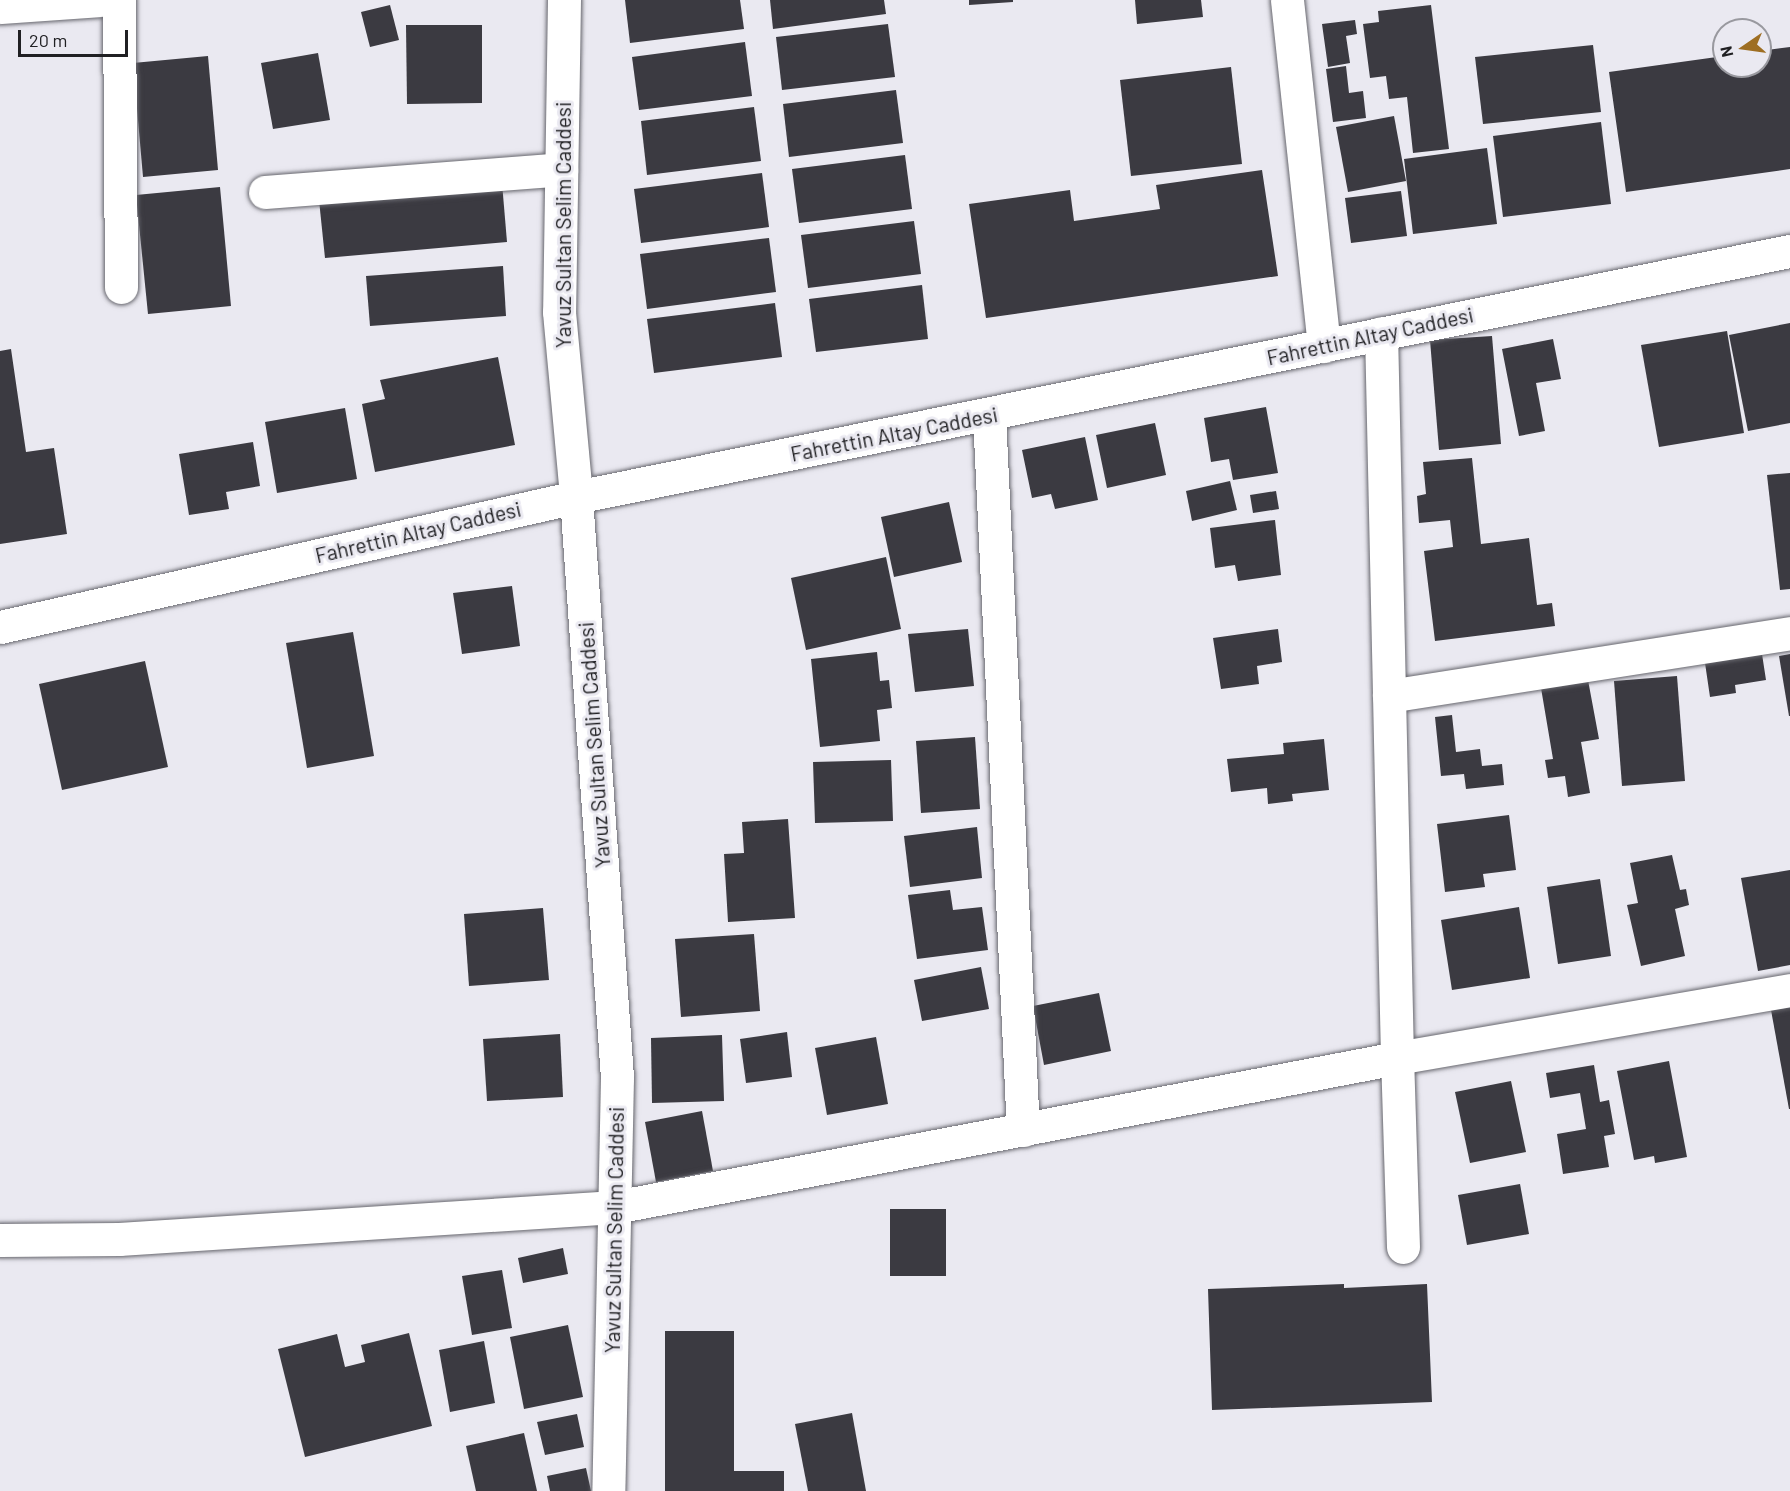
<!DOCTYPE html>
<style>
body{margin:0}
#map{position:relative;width:1790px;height:1491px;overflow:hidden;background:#eae9f1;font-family:Barlow,sans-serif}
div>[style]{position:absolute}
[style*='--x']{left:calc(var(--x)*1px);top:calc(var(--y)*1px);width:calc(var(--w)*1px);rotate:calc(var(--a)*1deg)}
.building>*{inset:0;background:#3b3a41}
.roads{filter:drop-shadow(0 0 2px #67676e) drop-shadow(0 0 2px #67676e)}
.minor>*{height:33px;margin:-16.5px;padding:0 16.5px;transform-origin:16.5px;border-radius:16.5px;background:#fff}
span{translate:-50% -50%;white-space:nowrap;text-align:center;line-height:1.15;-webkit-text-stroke:6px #eae9f1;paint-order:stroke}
.street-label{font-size:21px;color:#202023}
.north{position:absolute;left:1712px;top:18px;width:60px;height:60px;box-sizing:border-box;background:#eae9f1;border:2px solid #99999f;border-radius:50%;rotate:257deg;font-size:16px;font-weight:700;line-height:24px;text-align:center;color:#202023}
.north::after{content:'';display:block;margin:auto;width:21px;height:27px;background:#9e6e22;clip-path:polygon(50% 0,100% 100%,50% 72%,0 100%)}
.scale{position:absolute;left:18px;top:30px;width:110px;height:27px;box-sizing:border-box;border:3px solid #202023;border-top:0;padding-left:8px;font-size:18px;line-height:21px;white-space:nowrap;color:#202023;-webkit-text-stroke:4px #eae9f1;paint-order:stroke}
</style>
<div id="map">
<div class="building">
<i style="clip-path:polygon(625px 0,740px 0,744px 29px,630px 43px)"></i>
<i style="clip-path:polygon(770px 0,884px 0,886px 14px,773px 29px)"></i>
<i style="clip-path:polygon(969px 0,1013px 0,1013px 2px,969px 5px)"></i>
<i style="clip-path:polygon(1135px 0,1201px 0,1203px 17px,1137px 24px)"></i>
<i style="clip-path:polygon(390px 5px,399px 40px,370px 47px,361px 12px)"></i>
<i style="clip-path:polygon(1431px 5px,1449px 149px,1413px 153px,1407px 97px,1389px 99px,1386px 76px,1370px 78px,1363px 24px,1379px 22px,1378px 11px)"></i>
<i style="clip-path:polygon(1355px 20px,1357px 34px,1346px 36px,1350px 63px,1328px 67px,1322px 24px)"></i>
<i style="clip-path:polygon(888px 24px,895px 77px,782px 90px,776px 37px)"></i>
<i style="clip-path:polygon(406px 25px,482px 25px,482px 103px,407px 104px)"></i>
<i style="clip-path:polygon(745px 42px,752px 96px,639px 110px,632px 57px)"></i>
<i style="clip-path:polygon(1593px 45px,1601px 112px,1483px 124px,1475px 57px)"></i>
<i style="clip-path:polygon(1790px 47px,1790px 169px,1626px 192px,1609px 72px,1724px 56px,1724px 66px,1760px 66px,1760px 51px)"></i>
<i style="clip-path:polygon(318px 53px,330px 120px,273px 129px,261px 63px)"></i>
<i style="clip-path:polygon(208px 56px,218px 170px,143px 177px,133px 63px)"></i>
<i style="clip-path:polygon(1346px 66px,1349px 93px,1363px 91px,1366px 118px,1333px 122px,1326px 69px)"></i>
<i style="clip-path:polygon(1231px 67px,1242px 164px,1131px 176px,1120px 80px)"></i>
<i style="clip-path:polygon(896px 90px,903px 143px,789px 157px,783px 104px)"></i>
<i style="clip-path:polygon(754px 107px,761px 161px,647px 175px,641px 121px)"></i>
<i style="clip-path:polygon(1394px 116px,1406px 181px,1348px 192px,1336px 127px)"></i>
<i style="clip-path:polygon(1601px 122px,1611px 204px,1503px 217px,1493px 136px)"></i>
<i style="clip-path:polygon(1487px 148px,1497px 224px,1413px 234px,1404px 159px)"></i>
<i style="clip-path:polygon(905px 155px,912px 209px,799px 223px,792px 169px)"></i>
<i style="clip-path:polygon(1262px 170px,1278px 276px,986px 318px,969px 204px,1070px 190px,1074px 221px,1160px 209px,1156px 185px)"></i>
<i style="clip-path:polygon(762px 173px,769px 227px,641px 243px,634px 189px)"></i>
<i style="clip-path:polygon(502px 183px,507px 242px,325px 258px,319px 200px)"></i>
<i style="clip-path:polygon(220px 187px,231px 306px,148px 314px,136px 195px)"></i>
<i style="clip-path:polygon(1401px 191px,1407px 236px,1351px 243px,1345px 198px)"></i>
<i style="clip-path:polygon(914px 221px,921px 274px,808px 288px,801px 235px)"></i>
<i style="clip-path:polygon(769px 238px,776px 292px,647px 309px,640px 254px)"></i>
<i style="clip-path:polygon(503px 266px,506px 316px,370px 326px,366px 276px)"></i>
<i style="clip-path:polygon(922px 285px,928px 339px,816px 352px,809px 299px)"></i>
<i style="clip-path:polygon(775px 303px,782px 357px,654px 373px,647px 319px)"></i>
<i style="clip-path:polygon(1790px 323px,1790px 423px,1748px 431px,1729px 335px)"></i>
<i style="clip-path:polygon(1727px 331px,1744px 433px,1659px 447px,1641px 345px)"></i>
<i style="clip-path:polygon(1492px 336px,1501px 444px,1439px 450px,1430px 340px)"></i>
<i style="clip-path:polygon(1553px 339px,1561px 379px,1536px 383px,1545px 431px,1519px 436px,1502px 349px)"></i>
<i style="clip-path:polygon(11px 349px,26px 452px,54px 448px,67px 534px,0 544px,0 351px)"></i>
<i style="clip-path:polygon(498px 357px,515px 445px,375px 472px,362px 404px,385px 399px,380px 380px)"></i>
<i style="clip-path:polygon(1266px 407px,1278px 473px,1233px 480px,1229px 459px,1211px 462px,1204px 418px)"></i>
<i style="clip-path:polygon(345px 408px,357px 479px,277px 493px,265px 422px)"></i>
<i style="clip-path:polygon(1155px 423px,1166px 475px,1107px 488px,1096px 435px)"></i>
<i style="clip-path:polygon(1085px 437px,1098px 500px,1055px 509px,1051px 494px,1032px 498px,1022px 450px)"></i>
<i style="clip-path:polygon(253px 442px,260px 486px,226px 492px,229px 509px,189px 515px,179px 454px)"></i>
<i style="clip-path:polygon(1472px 458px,1481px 544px,1529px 538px,1537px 605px,1552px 603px,1555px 626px,1435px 641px,1424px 551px,1453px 547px,1450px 520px,1419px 523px,1417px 496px,1426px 494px,1423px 462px)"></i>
<i style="clip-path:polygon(1790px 473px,1790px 589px,1780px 590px,1767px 475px)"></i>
<i style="clip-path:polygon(1230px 481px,1237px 510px,1192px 521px,1186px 491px)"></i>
<i style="clip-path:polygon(1276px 491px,1279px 509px,1253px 513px,1250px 495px)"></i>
<i style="clip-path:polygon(949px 502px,962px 562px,894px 577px,881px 517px)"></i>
<i style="clip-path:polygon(1275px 520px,1281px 575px,1238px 581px,1235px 565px,1215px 568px,1210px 528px)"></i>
<i style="clip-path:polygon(886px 557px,901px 629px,806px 650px,791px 578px)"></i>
<i style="clip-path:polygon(512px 586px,520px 646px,462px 654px,453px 593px)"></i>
<i style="clip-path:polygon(968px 629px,974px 686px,915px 692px,908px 634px)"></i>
<i style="clip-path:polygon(1278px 629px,1282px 662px,1257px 666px,1259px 684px,1221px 689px,1213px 638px)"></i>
<i style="clip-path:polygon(353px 632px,374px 756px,307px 768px,286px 643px)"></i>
<i style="clip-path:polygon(877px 652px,880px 681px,889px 680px,892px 708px,877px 710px,880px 741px,820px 747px,811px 659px)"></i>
<i style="clip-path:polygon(1762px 654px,1766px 680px,1735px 685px,1736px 693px,1710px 697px,1705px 663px)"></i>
<i style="clip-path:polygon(1790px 654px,1790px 716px,1789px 716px,1779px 656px)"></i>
<i style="clip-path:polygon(145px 661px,168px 767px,62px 790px,39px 684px)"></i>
<i style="clip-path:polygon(1677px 676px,1685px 781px,1622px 786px,1614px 681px)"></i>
<i style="clip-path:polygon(1588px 680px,1599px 739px,1581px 742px,1590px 793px,1568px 797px,1565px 776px,1548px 778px,1545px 760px,1553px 759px,1541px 688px)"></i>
<i style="clip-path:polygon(1452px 715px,1456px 752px,1480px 749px,1482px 766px,1502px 764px,1504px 785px,1466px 789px,1464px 774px,1441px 776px,1435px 717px)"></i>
<i style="clip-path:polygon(975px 737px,980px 809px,921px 813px,916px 741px)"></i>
<i style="clip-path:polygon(1324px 739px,1329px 790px,1292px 794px,1293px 801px,1268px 804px,1267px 788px,1231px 792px,1227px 759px,1284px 754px,1283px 743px)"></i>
<i style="clip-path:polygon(891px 760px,893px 821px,815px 823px,813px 762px)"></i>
<i style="clip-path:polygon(1509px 815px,1516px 870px,1483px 874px,1485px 887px,1445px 892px,1437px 824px)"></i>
<i style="clip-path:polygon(788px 819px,795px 918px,728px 922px,724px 854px,744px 853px,742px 822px)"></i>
<i style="clip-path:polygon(977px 827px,982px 878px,910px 887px,904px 836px)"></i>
<i style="clip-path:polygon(1672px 855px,1680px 890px,1686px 889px,1689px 905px,1675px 909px,1685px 956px,1641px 966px,1627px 905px,1638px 903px,1630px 863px)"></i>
<i style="clip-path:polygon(1790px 870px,1790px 965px,1758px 971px,1741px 878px)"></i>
<i style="clip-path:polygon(1600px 879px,1611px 956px,1558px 964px,1547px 887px)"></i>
<i style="clip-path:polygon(950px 890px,953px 910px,982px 907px,988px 950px,917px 959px,908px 895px)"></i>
<i style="clip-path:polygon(1519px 907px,1530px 978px,1452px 990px,1441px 920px)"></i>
<i style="clip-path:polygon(543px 908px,549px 980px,469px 986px,464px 914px)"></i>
<i style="clip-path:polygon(754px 934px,760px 1011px,681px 1017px,675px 939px)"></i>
<i style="clip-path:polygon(981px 967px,989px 1009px,922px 1021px,914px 980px)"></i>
<i style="clip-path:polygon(1099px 993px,1111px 1051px,1044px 1065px,1033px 1006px)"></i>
<i style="clip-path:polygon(1790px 1007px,1790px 1109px,1789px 1109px,1771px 1010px)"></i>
<i style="clip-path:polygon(787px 1032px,792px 1077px,746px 1083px,740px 1039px)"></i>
<i style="clip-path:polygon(560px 1034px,563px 1097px,487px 1101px,483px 1039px)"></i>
<i style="clip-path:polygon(722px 1035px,724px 1101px,652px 1103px,651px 1038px)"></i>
<i style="clip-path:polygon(876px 1037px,888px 1104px,827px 1115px,815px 1048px)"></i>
<i style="clip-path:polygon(1669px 1061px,1687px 1157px,1655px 1163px,1654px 1156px,1634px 1160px,1617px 1071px)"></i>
<i style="clip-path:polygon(1594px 1065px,1600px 1102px,1609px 1100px,1615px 1134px,1604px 1136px,1609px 1167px,1563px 1174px,1557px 1134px,1586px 1129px,1580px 1093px,1550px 1098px,1546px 1073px)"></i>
<i style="clip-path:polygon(1511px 1081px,1526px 1152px,1470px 1163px,1455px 1092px)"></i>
<i style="clip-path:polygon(702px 1111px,713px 1171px,656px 1182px,645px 1122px)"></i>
<i style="clip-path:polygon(1520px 1184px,1529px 1234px,1467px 1245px,1458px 1195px)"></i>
<i style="clip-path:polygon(890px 1209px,946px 1209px,946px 1276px,890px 1276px)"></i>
<i style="clip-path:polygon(563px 1248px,568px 1274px,523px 1283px,518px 1258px)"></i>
<i style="clip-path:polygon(502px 1270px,512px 1328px,472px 1335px,462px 1276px)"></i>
<i style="clip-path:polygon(1344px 1284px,1344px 1288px,1427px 1284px,1432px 1402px,1212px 1410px,1208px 1289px)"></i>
<i style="clip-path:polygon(568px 1325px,583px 1397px,524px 1409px,510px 1337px)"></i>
<i style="clip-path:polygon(665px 1331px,734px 1331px,734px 1471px,784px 1471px,784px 1491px,665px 1491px)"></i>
<i style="clip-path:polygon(409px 1333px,432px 1426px,305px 1457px,278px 1349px,337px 1334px,345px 1367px,365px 1362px,361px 1345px)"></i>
<i style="clip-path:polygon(484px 1341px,495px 1403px,450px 1412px,439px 1350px)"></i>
<i style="clip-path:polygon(852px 1413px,866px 1491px,808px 1491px,795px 1424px)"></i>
<i style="clip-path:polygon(577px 1414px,584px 1447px,545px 1455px,537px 1422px)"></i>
<i style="clip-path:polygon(524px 1433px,537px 1491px,476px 1491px,466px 1446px)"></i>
<i style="clip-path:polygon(586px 1468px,591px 1491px,550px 1491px,547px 1476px)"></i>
</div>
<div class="roads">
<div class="minor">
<i style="--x:119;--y:0;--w:287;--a:89.6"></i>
<i style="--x:564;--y:0;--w:312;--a:90.9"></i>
<i style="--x:559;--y:312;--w:186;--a:84.7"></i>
<i style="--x:576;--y:497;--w:582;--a:85.96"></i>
<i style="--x:617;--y:1078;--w:413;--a:91.2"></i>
<i style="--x:1287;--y:0;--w:348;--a:83.9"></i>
<i style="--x:0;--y:7;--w:99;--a:-4"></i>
<i style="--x:265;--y:192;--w:297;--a:-4.4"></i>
<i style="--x:989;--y:415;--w:716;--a:87.28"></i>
<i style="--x:0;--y:627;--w:590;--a:-12.72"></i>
<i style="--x:576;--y:497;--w:1239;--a:-11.46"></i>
<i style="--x:1389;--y:696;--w:406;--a:-8.9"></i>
<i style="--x:0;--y:1240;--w:119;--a:-0.5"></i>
<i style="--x:119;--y:1239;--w:497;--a:-3.7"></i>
<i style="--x:615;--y:1207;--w:796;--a:-10.79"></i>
<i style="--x:1397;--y:1058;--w:725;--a:-91.26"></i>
<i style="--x:1403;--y:1247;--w:189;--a:-91.8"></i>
<i style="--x:1397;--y:1058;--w:399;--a:-9.8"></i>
</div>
</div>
<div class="street-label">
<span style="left:563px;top:225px;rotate:-90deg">Yavuz Sultan Selim Caddesi</span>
<span style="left:1370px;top:336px;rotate:-12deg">Fahrettin Altay Caddesi</span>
<span style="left:894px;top:434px;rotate:-11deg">Fahrettin Altay Caddesi</span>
<span style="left:418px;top:532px;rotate:-13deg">Fahrettin Altay Caddesi</span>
<span style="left:594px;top:745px;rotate:-94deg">Yavuz Sultan Selim Caddesi</span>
<span style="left:614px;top:1230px;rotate:-89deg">Yavuz Sultan Selim Caddesi</span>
</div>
<div class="north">N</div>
<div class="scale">20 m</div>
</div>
